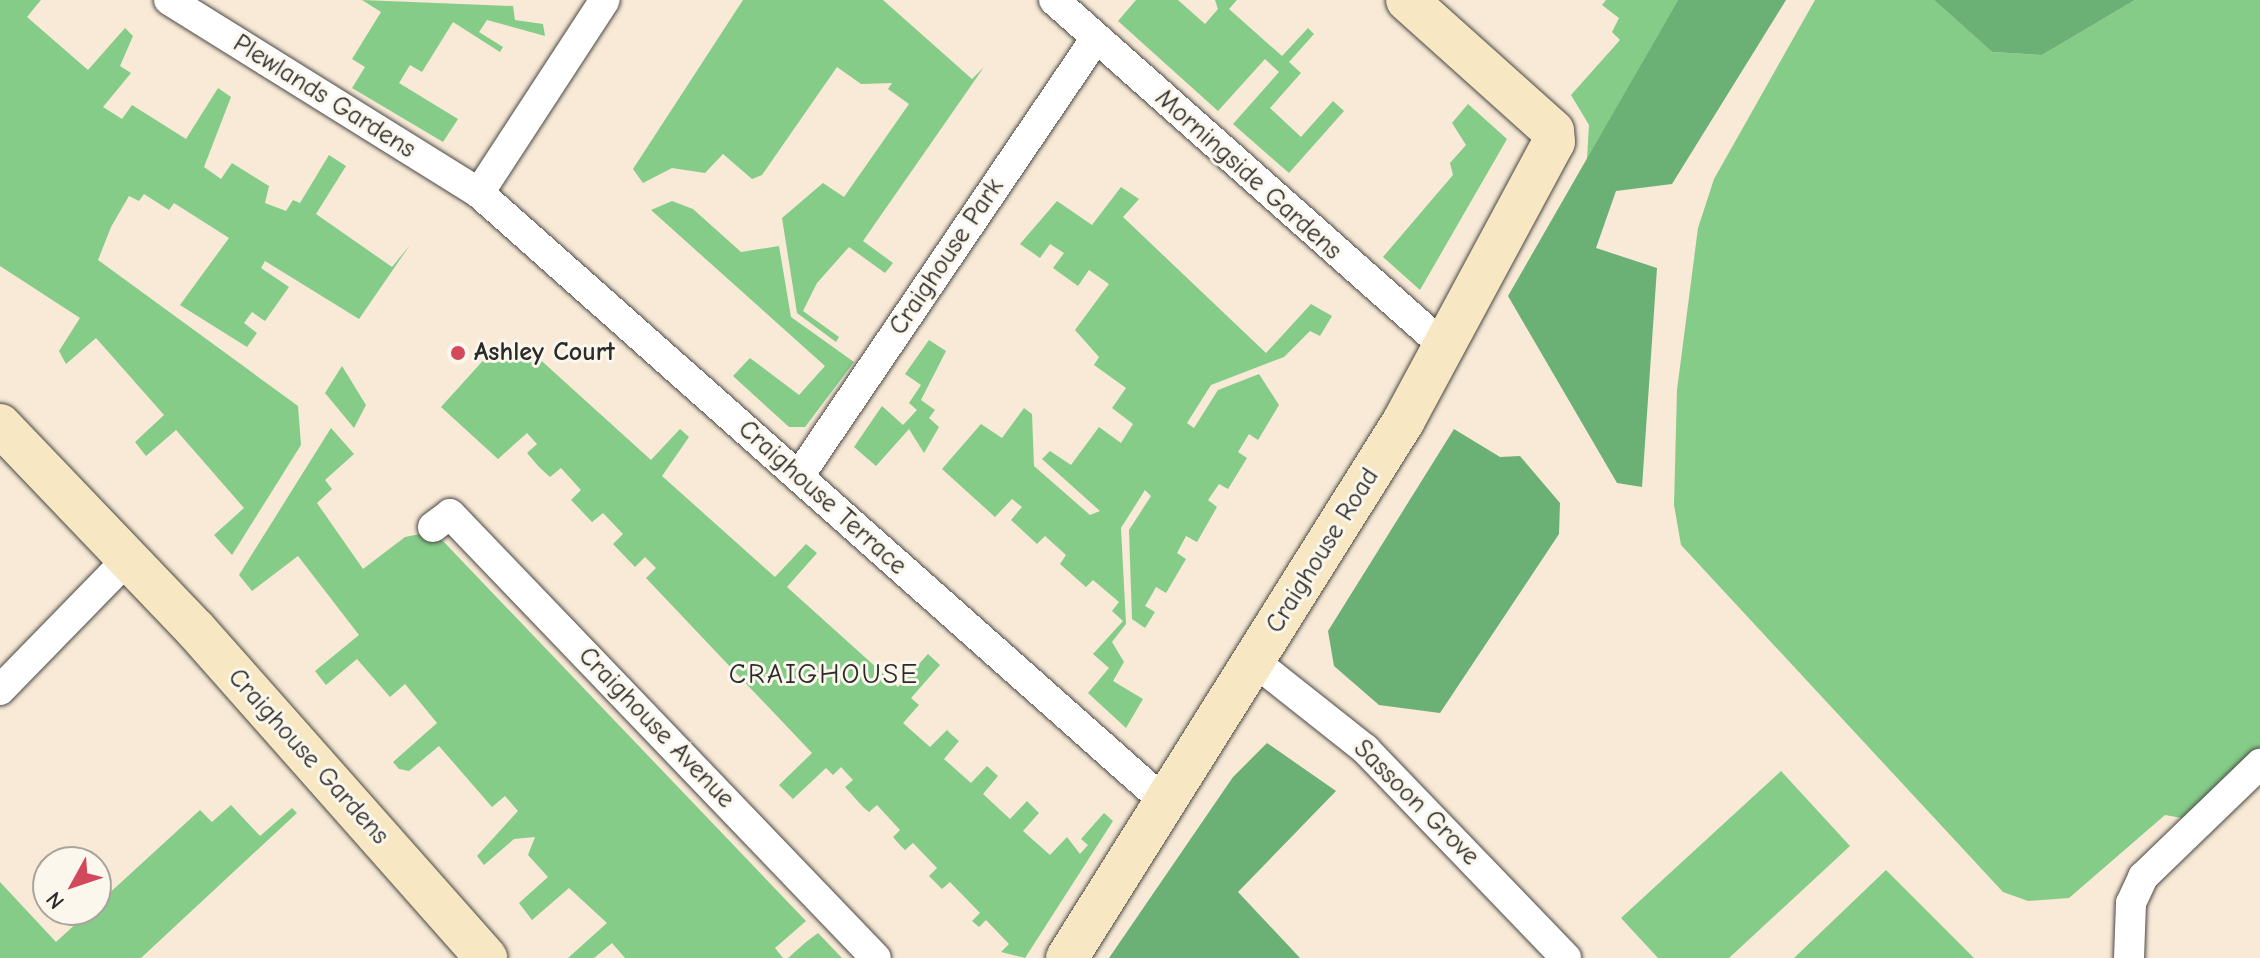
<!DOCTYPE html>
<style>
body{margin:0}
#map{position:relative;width:2260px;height:958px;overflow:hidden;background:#f8ead6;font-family:"Comic Neue",sans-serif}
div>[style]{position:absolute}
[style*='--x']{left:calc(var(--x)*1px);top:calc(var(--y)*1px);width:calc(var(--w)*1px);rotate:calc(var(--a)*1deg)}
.green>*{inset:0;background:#84cc88}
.forest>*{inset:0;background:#6bb074}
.roads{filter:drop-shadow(0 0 2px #4a4845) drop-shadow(0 0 2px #4a4845)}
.street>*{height:30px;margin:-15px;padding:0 15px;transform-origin:15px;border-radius:15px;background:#fff}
.secondary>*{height:42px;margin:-21px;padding:0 21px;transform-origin:21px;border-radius:21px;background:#f7e8c3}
.dots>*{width:22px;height:22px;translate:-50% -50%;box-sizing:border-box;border:4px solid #fbf7ec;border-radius:50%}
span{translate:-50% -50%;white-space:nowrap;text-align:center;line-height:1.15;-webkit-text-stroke:6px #fbf7ec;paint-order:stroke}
.street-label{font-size:26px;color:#2b2b2b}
.poi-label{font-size:26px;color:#2b2b2b;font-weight:700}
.left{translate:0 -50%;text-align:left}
.neighbourhood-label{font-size:28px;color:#2b2b2b;letter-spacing:2px}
.north{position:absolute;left:32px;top:846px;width:80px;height:80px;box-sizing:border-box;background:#fbf7ec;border:2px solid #a8a59f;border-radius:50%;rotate:230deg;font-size:22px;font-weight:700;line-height:32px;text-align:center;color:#2b2b2b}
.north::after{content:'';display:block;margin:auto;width:28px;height:36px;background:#d1495b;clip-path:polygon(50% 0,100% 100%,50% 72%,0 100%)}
</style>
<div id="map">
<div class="green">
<i style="clip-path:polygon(0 0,41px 0,27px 17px,88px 70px,125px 28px,133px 36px,120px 66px,131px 73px,103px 107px,122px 119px,132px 105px,186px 139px,218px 88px,231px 97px,204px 167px,221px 179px,232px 163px,269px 186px,265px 203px,286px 211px,293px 200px,300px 203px,329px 155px,346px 166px,316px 214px,392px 267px,410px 245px,359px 319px,265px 261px,261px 268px,289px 287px,265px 321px,252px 312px,244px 323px,257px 333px,247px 347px,180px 305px,229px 238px,174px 203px,169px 210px,144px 194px,139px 201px,129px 196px,111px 227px,98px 260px,298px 406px,301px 445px,232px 555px,214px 535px,244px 508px,176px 430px,146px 456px,135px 442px,164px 415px,96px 338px,66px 364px,59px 351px,80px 318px,0 266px)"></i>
<i style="clip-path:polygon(362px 0,513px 6px,515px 20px,543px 24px,545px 36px,487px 20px,479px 32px,503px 47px,500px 52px,453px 22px,422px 72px,410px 65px,399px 83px,458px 119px,443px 142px,352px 88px,365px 67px,352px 59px,381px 12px)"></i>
<i style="clip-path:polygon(743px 0,883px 0,972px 79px,984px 67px,863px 241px,893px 263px,885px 273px,849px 247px,817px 283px,803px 311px,839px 337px,836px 342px,797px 313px,782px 218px,823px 183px,844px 197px,909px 104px,888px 89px,892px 83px,861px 84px,837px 67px,762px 175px,752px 179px,723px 154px,705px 173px,672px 168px,643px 183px,633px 169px)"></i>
<i style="clip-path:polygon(1136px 0,1178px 0,1205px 24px,1218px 9px,1215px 0,1237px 0,1229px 9px,1282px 56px,1308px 28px,1314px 34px,1289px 62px,1301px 73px,1270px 108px,1301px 137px,1333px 101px,1344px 111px,1289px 173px,1233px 124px,1279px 72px,1265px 59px,1218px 111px,1118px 21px)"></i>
<i style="clip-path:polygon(1606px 0,1678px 0,1587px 159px,1589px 125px,1571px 95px,1620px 40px,1612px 32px,1619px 18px,1602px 5px)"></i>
<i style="clip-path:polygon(1815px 0,1934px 0,1992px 52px,2042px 55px,2135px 0,2260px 0,2260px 747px,2182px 818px,2165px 815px,2069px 898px,2028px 901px,2003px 892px,1681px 545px,1674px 505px,1677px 390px,1698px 228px,1714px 179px)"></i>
<i style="clip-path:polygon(1468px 104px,1507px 139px,1420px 290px,1383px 257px,1453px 175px,1450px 163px,1466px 145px,1452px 123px)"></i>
<i style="clip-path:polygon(1121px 187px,1139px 199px,1123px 217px,1266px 353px,1311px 304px,1332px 316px,1320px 336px,1310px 331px,1284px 357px,1211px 385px,1187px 423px,1194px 428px,1218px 390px,1259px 374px,1279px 405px,1258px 440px,1249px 434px,1238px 452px,1247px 458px,1228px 489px,1219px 484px,1208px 500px,1217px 507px,1197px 542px,1186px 536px,1177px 553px,1186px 559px,1166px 593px,1156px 587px,1151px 596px,1145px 606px,1155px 612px,1145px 628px,1132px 619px,1129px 530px,1151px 496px,1145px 490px,1121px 528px,1126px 624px,1112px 642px,1124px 662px,1113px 681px,1143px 699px,1126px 728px,1088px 693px,1109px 668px,1093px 654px,1123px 621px,1112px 611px,1119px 602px,1093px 580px,1086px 587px,1060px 564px,1066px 555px,1045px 536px,1037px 544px,1011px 520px,1022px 507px,1012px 499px,995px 517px,942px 469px,981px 424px,1002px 438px,1024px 408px,1032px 414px,1034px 466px,1090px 515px,1100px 511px,1042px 459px,1050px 451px,1071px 465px,1099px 427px,1121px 443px,1133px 424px,1112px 408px,1126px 388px,1094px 365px,1099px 357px,1075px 330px,1109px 284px,1089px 270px,1078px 286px,1053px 268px,1064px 253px,1050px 244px,1040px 258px,1020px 244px,1057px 201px,1092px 225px)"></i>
<i style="clip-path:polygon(672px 201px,693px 209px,741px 252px,779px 246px,791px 317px,854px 362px,805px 427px,789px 427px,733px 376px,750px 358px,799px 395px,825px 366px,651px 210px)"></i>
<i style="clip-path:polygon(929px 340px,946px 351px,921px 400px,935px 410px,929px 418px,939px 427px,924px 453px,909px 429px,876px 466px,854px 447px,882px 406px,903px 425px,917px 410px,909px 403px,921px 385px,905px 374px)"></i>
<i style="clip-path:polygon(524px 345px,651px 460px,680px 429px,689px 437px,662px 476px,775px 577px,806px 544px,817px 553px,787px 587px,898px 687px,928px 654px,940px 665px,911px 698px,919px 705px,903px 723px,930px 747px,947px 730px,952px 735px,959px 741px,944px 759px,971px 783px,987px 766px,998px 776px,983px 794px,1010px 819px,1027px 801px,1039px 813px,1023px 831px,1050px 855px,1067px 837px,1080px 854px,1088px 845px,1081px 839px,1104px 813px,1113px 821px,1025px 958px,1001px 952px,1009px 944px,986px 920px,979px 927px,972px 921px,980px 913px,950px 882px,942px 889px,929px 876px,937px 868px,913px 843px,905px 850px,899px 844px,893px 837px,900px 830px,877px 805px,869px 812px,863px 807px,845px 787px,853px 780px,841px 767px,833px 775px,826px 768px,793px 799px,779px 785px,812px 753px,646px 578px,656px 568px,645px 557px,635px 567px,613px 544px,623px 534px,603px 513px,592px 522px,571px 500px,581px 490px,561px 468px,550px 477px,539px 467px,527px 453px,537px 444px,527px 433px,498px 459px,441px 407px,489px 354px,510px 361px)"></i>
<i style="clip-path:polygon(342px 366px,366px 405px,354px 428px,325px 393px)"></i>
<i style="clip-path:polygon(331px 428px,354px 454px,325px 480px,332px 489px,317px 503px,363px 569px,405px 537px,425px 533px,443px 541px,806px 921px,775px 948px,783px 958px,625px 958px,612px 943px,594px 958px,568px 958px,607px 923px,569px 888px,532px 920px,519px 903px,548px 877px,528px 855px,535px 837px,514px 839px,484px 865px,477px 856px,518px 811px,505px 796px,492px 807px,439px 746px,409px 771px,399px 769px,393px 762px,437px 723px,405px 684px,390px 697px,357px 659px,326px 685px,315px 671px,359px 635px,298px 556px,252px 591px,239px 575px)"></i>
<i style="clip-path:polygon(1781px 771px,1850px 846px,1729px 958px,1658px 958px,1621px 918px)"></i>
<i style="clip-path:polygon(231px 805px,260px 836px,292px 808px,297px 813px,141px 958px,0 958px,0 882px,56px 942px,200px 810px,212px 822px)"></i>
<i style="clip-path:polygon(1886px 870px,1974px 958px,1794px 958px)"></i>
<i style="clip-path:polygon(818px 933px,842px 958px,788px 958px,806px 942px)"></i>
</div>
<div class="forest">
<i style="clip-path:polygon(1678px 0,1786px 0,1672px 184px,1616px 191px,1596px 248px,1657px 268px,1642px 487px,1617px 483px,1508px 296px)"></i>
<i style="clip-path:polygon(1934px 0,2135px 0,2042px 55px,1992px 52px)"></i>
<i style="clip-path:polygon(1454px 429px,1500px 457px,1520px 456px,1560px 503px,1559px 534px,1440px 713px,1379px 705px,1334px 666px,1328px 631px)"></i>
<i style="clip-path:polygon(1267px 743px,1336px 791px,1238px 892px,1300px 958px,1109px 958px,1233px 777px)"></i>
</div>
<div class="roads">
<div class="street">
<i style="--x:169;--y:0;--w:365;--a:31.9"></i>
<i style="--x:479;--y:193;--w:917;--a:41.6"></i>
<i style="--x:1054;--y:0;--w:523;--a:41.59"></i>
<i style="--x:479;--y:193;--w:230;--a:-56.9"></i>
<i style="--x:799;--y:476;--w:529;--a:-55.86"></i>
<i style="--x:433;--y:527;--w:21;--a:-37"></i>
<i style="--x:450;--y:514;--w:615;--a:46.19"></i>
<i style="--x:1254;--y:661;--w:142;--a:38.4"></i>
<i style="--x:1365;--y:749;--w:290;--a:46.1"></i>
<i style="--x:0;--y:690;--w:185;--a:-45.7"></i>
<i style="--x:2129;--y:958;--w:55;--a:-87.9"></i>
<i style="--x:2131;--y:903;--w:29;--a:-65"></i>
<i style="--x:2143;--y:877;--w:163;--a:-44"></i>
</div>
<div class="secondary">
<i style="--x:0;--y:425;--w:284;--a:46.3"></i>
<i style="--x:196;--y:630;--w:438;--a:48.5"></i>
<i style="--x:1067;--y:958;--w:633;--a:-57.92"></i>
<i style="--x:1403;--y:422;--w:318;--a:-61.7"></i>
<i style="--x:1554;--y:142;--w:11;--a:-95"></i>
<i style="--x:1553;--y:131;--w:196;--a:-138.1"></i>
</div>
</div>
<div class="dots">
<i style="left:458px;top:353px;background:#d1495b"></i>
</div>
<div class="street-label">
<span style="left:324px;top:97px;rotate:32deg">Plewlands Gardens</span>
<span style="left:1248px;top:175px;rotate:42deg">Morningside Gardens</span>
<span style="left:947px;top:257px;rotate:-56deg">Craighouse Park</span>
<span style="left:822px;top:498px;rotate:42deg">Craighouse Terrace</span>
<span style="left:1323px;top:551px;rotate:-58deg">Craighouse Road</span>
<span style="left:656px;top:728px;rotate:46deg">Craighouse Avenue</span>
<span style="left:308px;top:757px;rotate:48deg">Craighouse Gardens</span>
<span style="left:1416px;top:803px;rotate:45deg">Sassoon Grove</span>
</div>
<div class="poi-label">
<span class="left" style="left:474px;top:353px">Ashley Court</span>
</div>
<div class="neighbourhood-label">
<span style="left:824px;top:674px">CRAIGHOUSE</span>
</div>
<div class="north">N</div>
</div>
